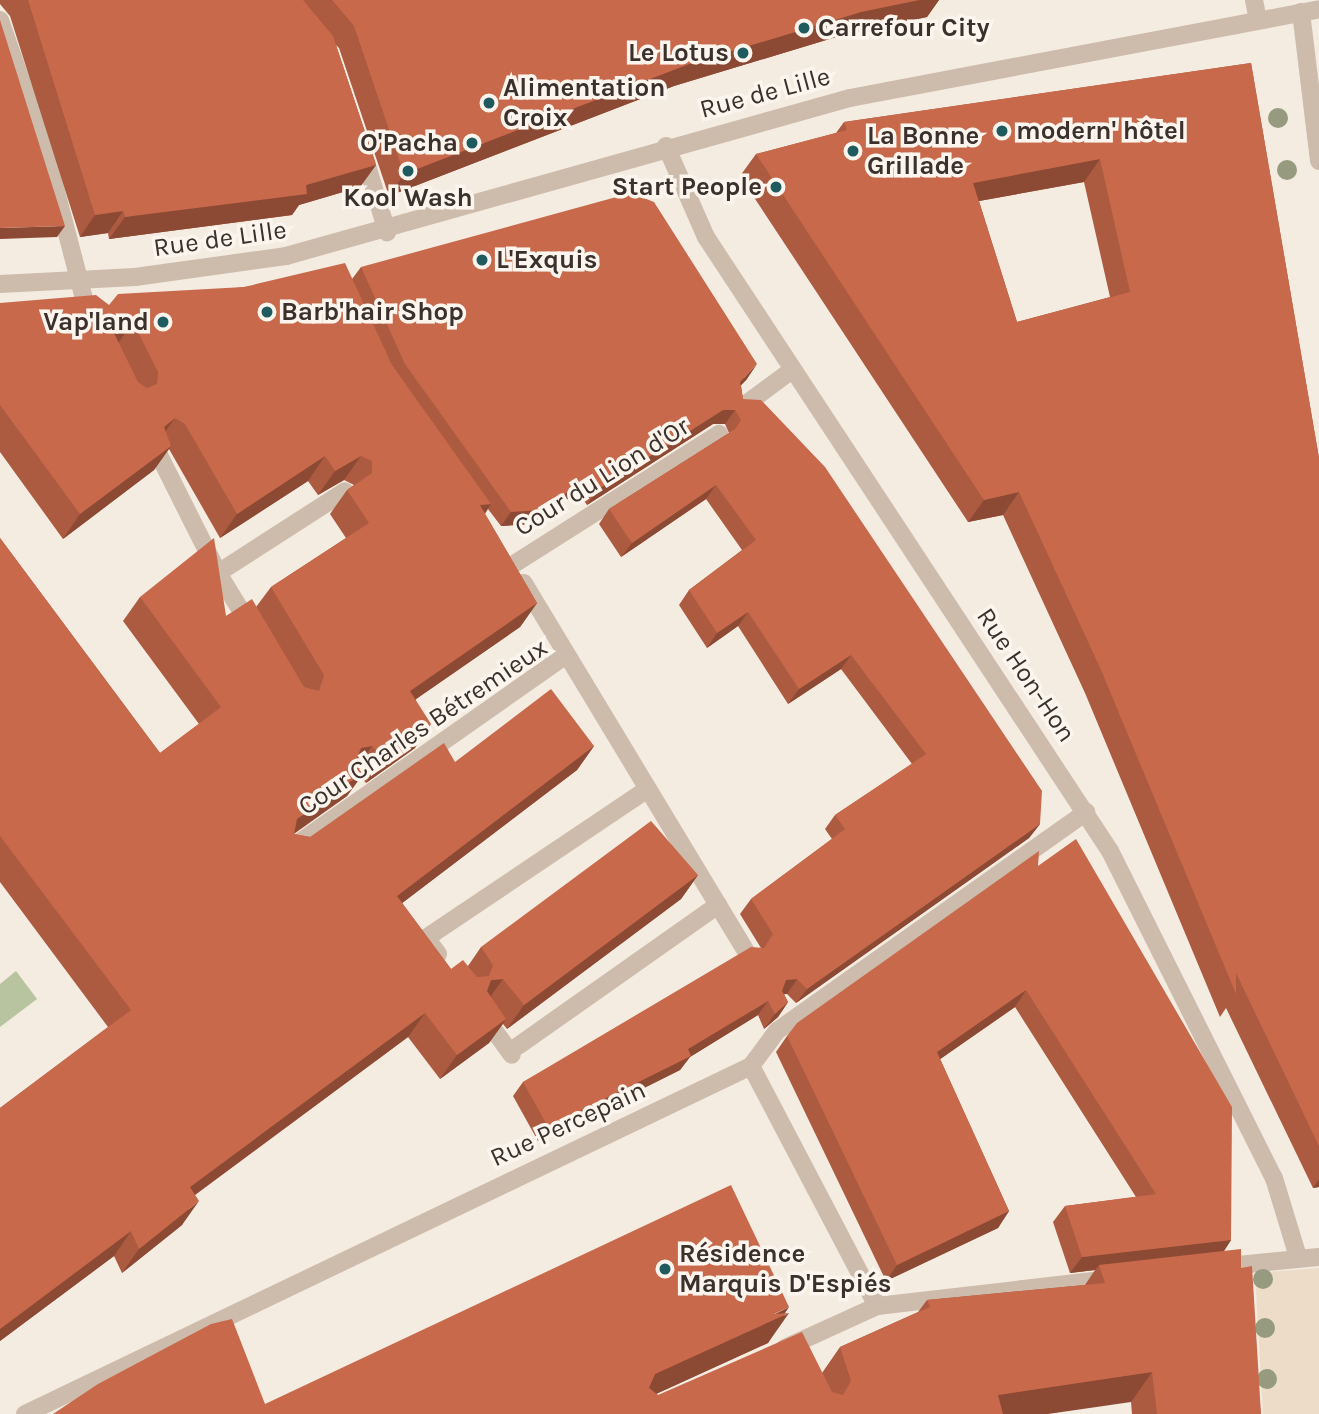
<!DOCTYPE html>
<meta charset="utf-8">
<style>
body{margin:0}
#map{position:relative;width:1319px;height:1414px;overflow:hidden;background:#f4ebe1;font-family:Karla,sans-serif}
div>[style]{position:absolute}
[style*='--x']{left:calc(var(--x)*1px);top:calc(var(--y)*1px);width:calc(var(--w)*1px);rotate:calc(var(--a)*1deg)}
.green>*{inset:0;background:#b8c4a0}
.plaza>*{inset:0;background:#ecdcc8}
.minor>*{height:18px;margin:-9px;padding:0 9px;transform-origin:9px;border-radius:9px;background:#cdbbac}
.trees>*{width:20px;height:20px;margin:-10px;border-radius:50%;background:#969b7f}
.wall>*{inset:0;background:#ac5a40}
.shaded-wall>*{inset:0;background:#8c4a34}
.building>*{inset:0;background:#c8694b}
.dots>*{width:19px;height:19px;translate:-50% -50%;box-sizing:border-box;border:4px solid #fbf5ee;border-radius:50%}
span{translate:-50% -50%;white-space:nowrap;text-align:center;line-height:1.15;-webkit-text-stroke:7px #fbf5ee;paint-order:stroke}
.poi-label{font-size:26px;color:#3b302b;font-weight:700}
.left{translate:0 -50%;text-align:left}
.right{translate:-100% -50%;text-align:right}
.street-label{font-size:26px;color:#3b302b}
</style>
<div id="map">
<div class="green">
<i style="clip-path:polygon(16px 971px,37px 999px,0 1027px,0 984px)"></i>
</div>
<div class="plaza">
<i style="clip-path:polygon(1319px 1268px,1319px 1414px,1263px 1414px,1255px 1273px)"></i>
</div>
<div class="minor">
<i style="--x:1254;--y:0;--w:20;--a:79"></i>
<i style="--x:1301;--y:12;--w:150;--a:83.1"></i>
<i style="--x:0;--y:20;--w:137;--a:70.8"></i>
<i style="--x:45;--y:149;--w:175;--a:75.4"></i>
<i style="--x:666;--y:146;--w:99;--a:66.3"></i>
<i style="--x:706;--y:237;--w:735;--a:56.66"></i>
<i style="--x:1110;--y:851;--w:366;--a:63.4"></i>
<i style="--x:1274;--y:1178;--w:83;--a:73.1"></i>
<i style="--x:363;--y:152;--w:84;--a:73.3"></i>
<i style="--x:0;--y:284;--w:135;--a:-3"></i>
<i style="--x:135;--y:277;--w:152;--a:-7.9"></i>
<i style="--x:286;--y:256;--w:586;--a:-15.65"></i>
<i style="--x:850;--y:98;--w:477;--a:-10.7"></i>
<i style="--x:742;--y:407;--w:62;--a:-36.5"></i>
<i style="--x:158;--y:453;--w:134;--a:63.4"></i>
<i style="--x:218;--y:573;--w:151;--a:-32.8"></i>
<i style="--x:514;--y:564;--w:243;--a:-32.4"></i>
<i style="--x:218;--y:573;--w:63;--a:58.6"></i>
<i style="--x:290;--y:849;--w:336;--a:-35.1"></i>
<i style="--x:718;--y:905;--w:56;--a:58.9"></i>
<i style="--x:438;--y:954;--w:20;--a:-127"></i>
<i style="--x:426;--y:938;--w:267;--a:-33.9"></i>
<i style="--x:483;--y:1015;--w:49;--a:54.1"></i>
<i style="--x:518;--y:1046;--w:245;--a:-35.2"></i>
<i style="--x:718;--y:905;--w:376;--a:-121.1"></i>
<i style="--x:751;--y:1066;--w:271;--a:62.3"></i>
<i style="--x:1218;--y:1267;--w:101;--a:-5.7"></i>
<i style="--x:785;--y:1348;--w:101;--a:-24.5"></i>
<i style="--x:877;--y:1306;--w:235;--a:-6.6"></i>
<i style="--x:25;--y:1414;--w:805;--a:-25.61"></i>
<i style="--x:751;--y:1066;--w:44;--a:-53.4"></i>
<i style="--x:777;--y:1031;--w:379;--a:-35.3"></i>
</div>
<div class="trees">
<i style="left:1278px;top:118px"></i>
<i style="left:1287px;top:170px"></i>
<i style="left:1263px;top:1279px"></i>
<i style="left:1265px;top:1328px"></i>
<i style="left:1267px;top:1379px"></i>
</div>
<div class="wall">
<i style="clip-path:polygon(0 0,941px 0,939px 0,927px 17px,846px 34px,674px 86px,389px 196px,339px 48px,336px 45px,376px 165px,360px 187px,299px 205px,292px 215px,109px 239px,108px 233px,80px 237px,10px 16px,0 4px)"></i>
<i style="clip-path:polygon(evenodd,1251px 63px,1319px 458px,1319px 1187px,1313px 1188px,1226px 1008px,1220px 1017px,1085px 693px,1003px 515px,968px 522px,740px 176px,756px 154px,836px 133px,844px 122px,1251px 63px,1084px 182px,1110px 297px,1017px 322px,979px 201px,1084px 182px)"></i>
<i style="clip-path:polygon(361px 267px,747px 379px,741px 385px,743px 399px,1040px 824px,1029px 838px,796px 1003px,787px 994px,784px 994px,788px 1002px,778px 1017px,764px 1029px,758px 1015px,690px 1057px,680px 1070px,538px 1141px,513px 1096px,523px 1082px,761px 948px,740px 914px,751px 899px,832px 839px,825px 829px,835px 815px,912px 764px,841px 669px,788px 704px,738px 626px,707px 648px,679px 605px,689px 590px,742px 550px,706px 499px,621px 557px,599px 524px,609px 509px,729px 433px,725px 424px,713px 424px,587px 505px,578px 492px,531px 524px,501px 526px,488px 509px,485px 514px,537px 603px,520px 627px,416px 699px,415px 748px,366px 783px,361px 777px,347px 796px,294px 834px,310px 837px,455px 762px,594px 746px,577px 770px,402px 903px,451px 969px,468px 966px,481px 947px,698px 875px,681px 899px,507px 1029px,503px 1024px,489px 1043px,440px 1079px,408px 1037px,195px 1195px,182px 1225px,122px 1273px,114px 1256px,0 1341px,0 1108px,108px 1027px,0 882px,0 538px,160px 753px,199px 724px,123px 621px,140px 597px,226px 616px,256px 607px,271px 587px,346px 538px,330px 514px,347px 490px,354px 485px,344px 480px,318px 495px,308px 481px,220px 538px,169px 449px,154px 470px,63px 539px,0 452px,0 303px,109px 305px,244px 287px,352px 279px)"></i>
<i style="clip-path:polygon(1038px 866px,1231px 1240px,1224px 1251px,1241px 1268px,1261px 1414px,1132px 1414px,1131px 1402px,265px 1404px,785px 1313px,768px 1343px,656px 1394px,658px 1395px,822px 1373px,840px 1347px,918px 1312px,927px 1300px,1085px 1285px,1095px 1270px,1070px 1273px,1053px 1222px,1065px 1206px,1136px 1197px,1015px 1007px,940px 1059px,1009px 1211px,998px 1228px,886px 1281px,776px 1052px,787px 1036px)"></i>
</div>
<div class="shaded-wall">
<i style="clip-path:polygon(919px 0,941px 0,939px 0,927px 17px,846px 34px,674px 86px,389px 196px,404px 174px,689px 64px,861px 12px)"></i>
<i style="clip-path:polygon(1100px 159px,1084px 182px,957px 205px,973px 183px)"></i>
<i style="clip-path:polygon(376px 165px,360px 187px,299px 205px,292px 215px,109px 239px,125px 217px,306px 185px)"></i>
<i style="clip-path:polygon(123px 211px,108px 233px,80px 237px,95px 215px)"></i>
<i style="clip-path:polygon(65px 226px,57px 237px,0 239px,0 228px)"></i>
<i style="clip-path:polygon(117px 317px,133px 322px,116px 346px,100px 341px)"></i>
<i style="clip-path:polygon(757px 364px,747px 379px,730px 397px,740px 382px)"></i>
<i style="clip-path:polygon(723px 410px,735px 410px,725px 424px,713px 424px,587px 505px,597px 490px)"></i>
<i style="clip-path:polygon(175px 418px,158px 442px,164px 427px)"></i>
<i style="clip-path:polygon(171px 446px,154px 470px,63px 539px,80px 514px)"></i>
<i style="clip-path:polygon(325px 456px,308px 481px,220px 538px,237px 514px)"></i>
<i style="clip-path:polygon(361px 456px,344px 480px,318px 495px,335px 471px)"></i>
<i style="clip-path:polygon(589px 478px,578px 492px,531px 524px,501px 526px,511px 512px)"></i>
<i style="clip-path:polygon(716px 485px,706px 499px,621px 557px,632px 543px)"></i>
<i style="clip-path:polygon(1019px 492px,1003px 515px,968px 522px,984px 500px)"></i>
<i style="clip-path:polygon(491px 504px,474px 528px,480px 505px)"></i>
<i style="clip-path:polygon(537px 603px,520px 627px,393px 715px,410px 691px)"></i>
<i style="clip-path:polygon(748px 612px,738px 626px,707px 648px,717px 633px)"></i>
<i style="clip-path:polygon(851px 655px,841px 669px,788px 704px,799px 689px)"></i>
<i style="clip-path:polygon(431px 724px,415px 748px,366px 783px,383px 758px)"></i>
<i style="clip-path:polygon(372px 746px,355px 771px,344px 772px,361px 748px)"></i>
<i style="clip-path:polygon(594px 746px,577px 770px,380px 920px,397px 896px)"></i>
<i style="clip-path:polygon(364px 772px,347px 796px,280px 843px,297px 819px)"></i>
<i style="clip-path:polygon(1040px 824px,1029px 838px,796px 1003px,807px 989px)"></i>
<i style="clip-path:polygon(698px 875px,681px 899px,507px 1029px,524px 1005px)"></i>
<i style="clip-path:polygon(503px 979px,486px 1003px,474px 1004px,491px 980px)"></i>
<i style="clip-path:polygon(797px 979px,787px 994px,776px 995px,786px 980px)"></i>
<i style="clip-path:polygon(1026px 990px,1015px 1007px,926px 1069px,937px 1052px)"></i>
<i style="clip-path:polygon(768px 1001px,758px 1015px,690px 1057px,680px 1070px,538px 1141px,548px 1127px,688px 1049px)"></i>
<i style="clip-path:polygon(788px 1002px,778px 1017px,764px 1029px,775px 1014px)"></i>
<i style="clip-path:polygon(425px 1013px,408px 1037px,173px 1211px,190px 1187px)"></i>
<i style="clip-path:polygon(506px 1019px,489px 1043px,440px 1079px,457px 1055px)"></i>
<i style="clip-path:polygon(1319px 1179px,1319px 1187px,1313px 1188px)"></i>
<i style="clip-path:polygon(199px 1201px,182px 1225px,122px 1273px,139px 1249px)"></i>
<i style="clip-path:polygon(1009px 1211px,998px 1228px,886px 1281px,897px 1265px)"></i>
<i style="clip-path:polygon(131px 1231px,114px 1256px,0 1341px,0 1329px)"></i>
<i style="clip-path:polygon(1231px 1240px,1220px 1257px,1099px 1265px,1095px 1270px,1070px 1273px,1082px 1257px)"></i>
<i style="clip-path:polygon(789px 1307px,783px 1316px,789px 1313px,768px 1343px,634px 1404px,655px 1374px)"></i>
<i style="clip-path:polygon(1152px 1372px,1131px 1402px,1048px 1414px,984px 1414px,998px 1395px)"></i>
</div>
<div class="building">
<i style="clip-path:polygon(28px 0,303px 0,333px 36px,376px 165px,306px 185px,307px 194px,125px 217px,123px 211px,95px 215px)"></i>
<i style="clip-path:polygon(332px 0,919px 0,861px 12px,689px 64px,404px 174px,354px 26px)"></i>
<i style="clip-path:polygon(0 20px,65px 226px,0 228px)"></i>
<i style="clip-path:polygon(evenodd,1251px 63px,1319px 458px,1319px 1146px,1236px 973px,1236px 994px,1101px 670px,1019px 492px,984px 500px,756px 154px,847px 130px,844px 122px,1251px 63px,1100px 159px,1130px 292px,1017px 322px,973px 183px,1100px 159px)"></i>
<i style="clip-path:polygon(631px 193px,654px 202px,757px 364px,740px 382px,743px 399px,761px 400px,825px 467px,1042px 791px,1040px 824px,807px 989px,797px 979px,786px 980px,782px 991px,788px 1002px,775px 1014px,768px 1001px,688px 1049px,691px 1056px,548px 1127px,523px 1082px,751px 947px,764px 948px,773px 934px,751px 899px,845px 829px,835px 815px,926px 754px,851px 655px,799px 689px,748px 612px,717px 633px,689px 590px,756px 540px,716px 485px,632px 543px,609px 509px,735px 429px,741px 420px,735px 410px,723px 410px,597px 490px,589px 478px,541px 510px,511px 512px,405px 364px,361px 267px)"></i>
<i style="clip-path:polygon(evenodd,345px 263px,392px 365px,491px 504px,480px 505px,537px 603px,410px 691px,431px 724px,383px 758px,372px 746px,361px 748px,357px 758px,364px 772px,297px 819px,294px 834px,310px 837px,444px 743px,455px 762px,551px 689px,594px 746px,397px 896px,451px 969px,463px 960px,477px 977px,489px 976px,493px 965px,481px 947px,651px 821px,698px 875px,524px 1005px,503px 979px,491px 980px,487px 991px,506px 1019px,457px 1055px,425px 1013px,190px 1187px,199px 1201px,139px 1249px,131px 1231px,0 1329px,0 1108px,131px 1010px,0 836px,0 538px,160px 753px,221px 707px,140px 597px,214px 538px,226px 616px,252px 599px,304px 687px,319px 691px,324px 675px,271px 587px,369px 523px,347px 490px,372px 473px,372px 461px,361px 456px,335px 471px,325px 456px,237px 514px,185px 424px,175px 418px,164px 427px,171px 446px,80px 514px,0 405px,0 303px,96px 295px,109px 305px,118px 294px,244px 287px,345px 263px,117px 317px,133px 322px,158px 372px,157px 384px,147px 388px,138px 382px,113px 331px,117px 317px)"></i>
<i style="clip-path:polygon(1076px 839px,1232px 1107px,1231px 1240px,1082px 1257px,1065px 1206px,1156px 1194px,1026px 990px,937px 1052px,1009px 1211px,897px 1265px,787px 1036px,797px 1023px,1039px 851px,1038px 866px)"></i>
<i style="clip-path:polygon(731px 1185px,789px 1307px,774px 1314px,789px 1313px,655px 1374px,649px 1388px,658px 1395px,802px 1332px,832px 1392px,843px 1395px,851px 1381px,840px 1347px,930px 1307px,927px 1300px,1105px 1283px,1099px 1265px,1241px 1249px,1241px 1268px,1252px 1266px,1261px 1414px,1157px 1414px,1152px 1372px,998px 1395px,1003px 1414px,53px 1414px,98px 1384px,211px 1324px,232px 1319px,265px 1404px)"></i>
</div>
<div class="dots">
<i style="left:804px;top:28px;background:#1f5a5e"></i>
<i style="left:743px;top:53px;background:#1f5a5e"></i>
<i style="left:489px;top:103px;background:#1f5a5e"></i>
<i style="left:1002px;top:131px;background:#1f5a5e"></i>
<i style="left:472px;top:143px;background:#1f5a5e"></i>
<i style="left:853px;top:151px;background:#1f5a5e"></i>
<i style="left:408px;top:171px;background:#1f5a5e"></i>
<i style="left:776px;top:187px;background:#1f5a5e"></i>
<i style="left:482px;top:260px;background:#1f5a5e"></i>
<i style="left:267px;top:312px;background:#1f5a5e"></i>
<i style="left:163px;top:322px;background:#1f5a5e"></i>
<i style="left:665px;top:1269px;background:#1f5a5e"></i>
</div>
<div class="poi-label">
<span class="left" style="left:818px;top:28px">Carrefour City</span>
<span class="right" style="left:729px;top:53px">Le Lotus</span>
<span class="left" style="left:503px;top:103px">Alimentation<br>Croix</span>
<span class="left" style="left:1016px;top:131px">modern' hôtel</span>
<span class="left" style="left:867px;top:151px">La Bonne<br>Grillade</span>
<span class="right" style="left:458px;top:143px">O'Pacha</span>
<span class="right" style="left:762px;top:187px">Start People</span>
<span style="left:408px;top:198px">Kool Wash</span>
<span class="left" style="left:496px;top:260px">L'Exquis</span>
<span class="left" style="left:281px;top:312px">Barb'hair Shop</span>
<span class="right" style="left:149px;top:322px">Vap'land</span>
<span class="left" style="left:679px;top:1269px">Résidence<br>Marquis D'Espiés</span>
</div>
<div class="street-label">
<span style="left:765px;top:93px;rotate:-15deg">Rue de Lille</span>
<span style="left:220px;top:239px;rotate:-8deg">Rue de Lille</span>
<span style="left:602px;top:477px;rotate:-32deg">Cour du Lion d'Or</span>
<span style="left:1026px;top:675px;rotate:56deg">Rue Hon-Hon</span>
<span style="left:423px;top:727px;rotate:-34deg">Cour Charles Bétremieux</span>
<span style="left:568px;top:1124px;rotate:-25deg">Rue Percepain</span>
</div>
</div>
